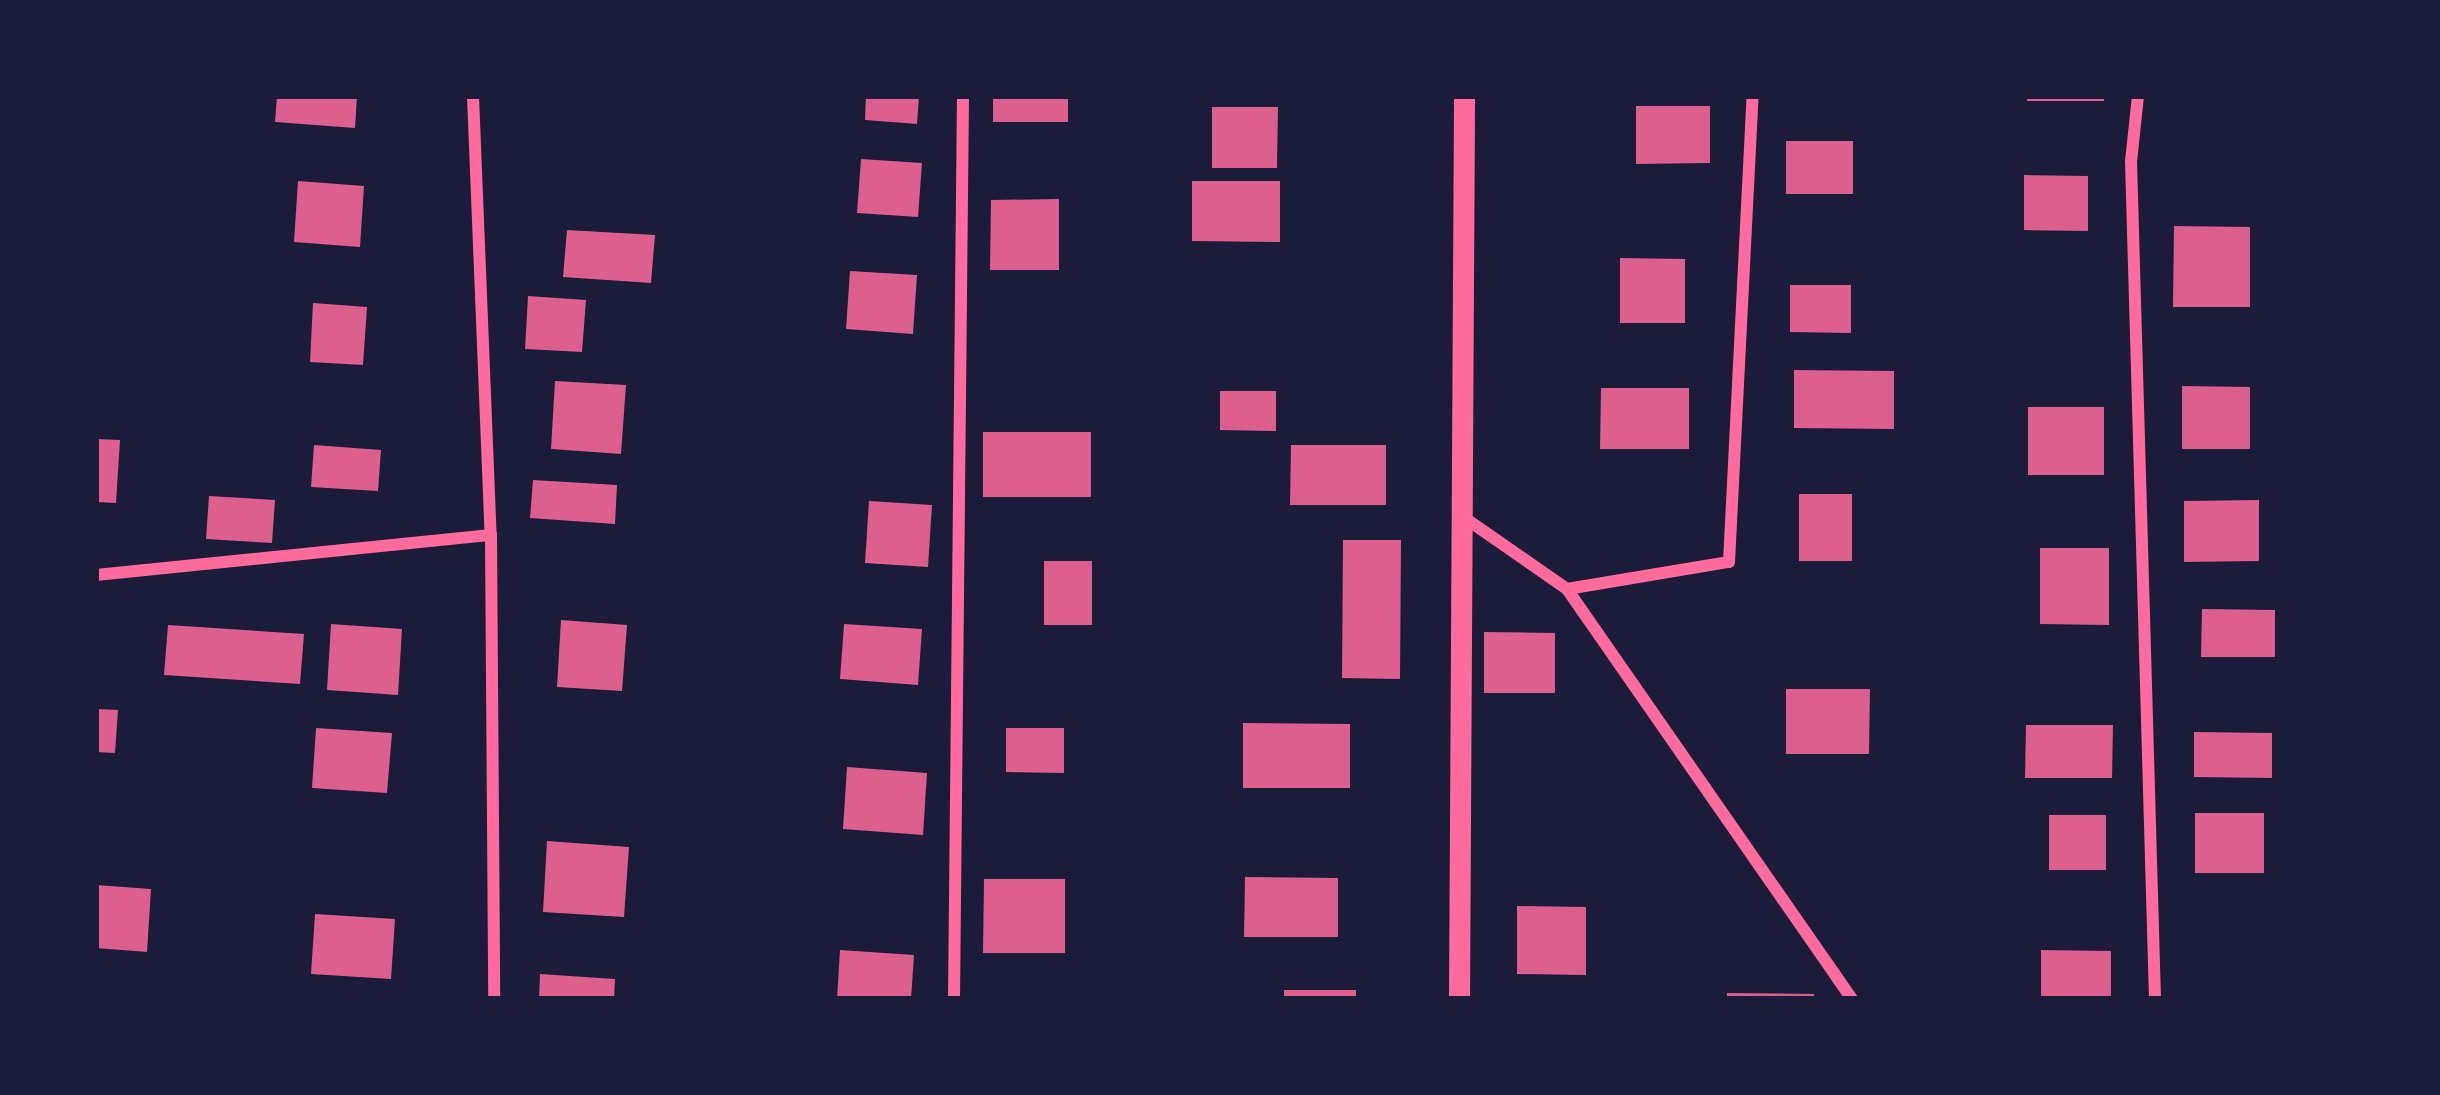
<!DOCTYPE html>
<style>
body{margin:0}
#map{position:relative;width:2440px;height:1095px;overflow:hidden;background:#1b1b3a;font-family:"Open Sans",sans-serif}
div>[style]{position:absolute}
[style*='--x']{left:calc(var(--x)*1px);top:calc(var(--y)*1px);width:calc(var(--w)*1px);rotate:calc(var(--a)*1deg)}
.building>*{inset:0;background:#dd5f8e}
.minor>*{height:12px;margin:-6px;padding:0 6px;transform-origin:6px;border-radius:6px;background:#ff6b9d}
.tertiary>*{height:21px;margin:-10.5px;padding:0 10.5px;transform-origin:10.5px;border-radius:10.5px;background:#ff6b9d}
span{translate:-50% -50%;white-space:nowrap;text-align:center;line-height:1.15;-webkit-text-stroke:9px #1b1b3a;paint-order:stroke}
.frame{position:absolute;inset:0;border:99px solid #1b1b3a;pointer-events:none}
</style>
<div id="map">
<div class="building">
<i style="clip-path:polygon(277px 96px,357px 96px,355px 128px,275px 122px)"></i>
<i style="clip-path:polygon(866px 96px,919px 96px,917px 124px,865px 120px)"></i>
<i style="clip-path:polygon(993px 96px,1068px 96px,1068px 122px,993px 122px)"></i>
<i style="clip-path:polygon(2027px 96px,2104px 96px,2104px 101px,2027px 101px)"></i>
<i style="clip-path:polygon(1636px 106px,1710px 106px,1710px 163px,1636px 164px)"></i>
<i style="clip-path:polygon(1212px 107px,1278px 107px,1277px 168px,1212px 168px)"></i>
<i style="clip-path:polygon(1786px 141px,1853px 141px,1853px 194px,1786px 194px)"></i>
<i style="clip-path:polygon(861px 159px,922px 163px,918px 217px,857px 213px)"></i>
<i style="clip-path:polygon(2024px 175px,2088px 176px,2088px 231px,2024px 230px)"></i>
<i style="clip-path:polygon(298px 181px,364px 186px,360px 247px,294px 242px)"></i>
<i style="clip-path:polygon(1192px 181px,1280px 181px,1280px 242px,1192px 241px)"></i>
<i style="clip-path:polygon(1059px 199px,1059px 270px,990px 270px,991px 200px)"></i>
<i style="clip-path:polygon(2174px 226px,2250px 227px,2250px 307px,2173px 307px)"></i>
<i style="clip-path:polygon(567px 230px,655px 235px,651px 283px,563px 277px)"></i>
<i style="clip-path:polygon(1620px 258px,1685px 259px,1685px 323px,1620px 323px)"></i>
<i style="clip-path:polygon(850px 271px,917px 275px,913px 334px,846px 329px)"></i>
<i style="clip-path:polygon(1790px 285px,1851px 285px,1851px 333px,1790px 332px)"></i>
<i style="clip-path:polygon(528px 296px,586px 300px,582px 352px,525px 349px)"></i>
<i style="clip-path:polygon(313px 303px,367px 307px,363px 365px,310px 362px)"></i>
<i style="clip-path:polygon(1794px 370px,1894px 371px,1894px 429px,1794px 428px)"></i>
<i style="clip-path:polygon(555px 381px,626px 385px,621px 454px,551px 449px)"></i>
<i style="clip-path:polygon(2182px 386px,2250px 387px,2250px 449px,2182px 449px)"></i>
<i style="clip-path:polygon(1601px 388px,1689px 388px,1689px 449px,1600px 449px)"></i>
<i style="clip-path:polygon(1220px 391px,1276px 391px,1276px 431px,1220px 430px)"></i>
<i style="clip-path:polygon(2028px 407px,2104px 407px,2104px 475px,2028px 475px)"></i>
<i style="clip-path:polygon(983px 432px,1091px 432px,1091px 497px,983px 497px)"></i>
<i style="clip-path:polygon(96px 439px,120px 440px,116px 503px,96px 502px)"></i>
<i style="clip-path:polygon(314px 445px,381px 450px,378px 491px,311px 487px)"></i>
<i style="clip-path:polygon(1291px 445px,1386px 445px,1386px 505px,1290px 505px)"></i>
<i style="clip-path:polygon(533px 480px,617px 485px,615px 524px,530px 518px)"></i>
<i style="clip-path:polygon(1799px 494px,1852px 494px,1852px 561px,1799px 561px)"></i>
<i style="clip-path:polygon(209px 496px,275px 500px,272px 543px,206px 539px)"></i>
<i style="clip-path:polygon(2259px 500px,2259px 561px,2184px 562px,2184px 501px)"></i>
<i style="clip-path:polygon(869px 501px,932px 505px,928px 567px,865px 563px)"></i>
<i style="clip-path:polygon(1343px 540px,1401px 540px,1400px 679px,1342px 678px)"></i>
<i style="clip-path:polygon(2040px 548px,2109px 548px,2109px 625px,2040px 624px)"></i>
<i style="clip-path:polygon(1044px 561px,1092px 561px,1092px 625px,1044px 625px)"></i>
<i style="clip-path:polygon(2202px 609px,2275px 610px,2275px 657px,2201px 657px)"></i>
<i style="clip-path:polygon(561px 620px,627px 625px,622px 691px,557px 687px)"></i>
<i style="clip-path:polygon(331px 624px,402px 629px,398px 695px,327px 690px)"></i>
<i style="clip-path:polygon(844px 624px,922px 629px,918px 685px,840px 679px)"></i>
<i style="clip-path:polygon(168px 625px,304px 634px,300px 684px,164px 675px)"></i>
<i style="clip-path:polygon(1484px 632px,1555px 633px,1555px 693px,1484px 693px)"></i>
<i style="clip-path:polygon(1786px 689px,1870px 689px,1869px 754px,1786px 754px)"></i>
<i style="clip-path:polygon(96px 709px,118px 710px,115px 753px,96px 752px)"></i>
<i style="clip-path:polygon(1243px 723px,1350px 724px,1350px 788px,1243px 788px)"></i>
<i style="clip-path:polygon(2026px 725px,2113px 725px,2112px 778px,2025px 778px)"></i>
<i style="clip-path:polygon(316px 728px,392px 733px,387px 793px,312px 788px)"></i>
<i style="clip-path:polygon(1006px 728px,1064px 728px,1064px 773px,1006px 772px)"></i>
<i style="clip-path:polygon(2194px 732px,2272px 733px,2272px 778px,2194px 777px)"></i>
<i style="clip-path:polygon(847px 767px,927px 773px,923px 835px,843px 829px)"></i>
<i style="clip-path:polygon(2195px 813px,2264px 813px,2264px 873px,2195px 873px)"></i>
<i style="clip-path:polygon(2049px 815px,2106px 815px,2106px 870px,2049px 870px)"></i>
<i style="clip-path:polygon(547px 841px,629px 847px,624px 917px,543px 912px)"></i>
<i style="clip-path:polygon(1245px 877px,1338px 878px,1338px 937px,1244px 937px)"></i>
<i style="clip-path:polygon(984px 879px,1065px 879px,1065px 953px,983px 953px)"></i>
<i style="clip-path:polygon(96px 885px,151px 889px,147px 952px,96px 948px)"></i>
<i style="clip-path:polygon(1517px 906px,1586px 907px,1586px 975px,1517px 974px)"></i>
<i style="clip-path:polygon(315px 914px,395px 919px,391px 979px,311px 974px)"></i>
<i style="clip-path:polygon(840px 950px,914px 955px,911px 999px,837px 999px)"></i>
<i style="clip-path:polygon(2041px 950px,2111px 951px,2111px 999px,2041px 999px)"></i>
<i style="clip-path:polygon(540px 974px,615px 979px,614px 999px,539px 999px)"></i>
<i style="clip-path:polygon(1284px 990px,1356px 990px,1356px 999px,1284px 999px)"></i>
<i style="clip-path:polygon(1727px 993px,1814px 994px,1814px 999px,1727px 999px)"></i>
</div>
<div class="minor">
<i style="--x:473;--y:96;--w:439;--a:87.7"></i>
<i style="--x:491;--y:535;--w:464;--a:89.6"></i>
<i style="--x:2138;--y:96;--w:65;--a:96.1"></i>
<i style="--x:2131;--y:161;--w:838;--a:88.36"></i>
<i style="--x:1459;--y:514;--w:131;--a:34.8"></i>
<i style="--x:1567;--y:589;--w:499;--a:55.2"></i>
<i style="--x:96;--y:575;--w:397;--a:-5.8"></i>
<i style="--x:1567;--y:589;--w:164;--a:-9.5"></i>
<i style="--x:1729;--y:562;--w:467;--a:-87.1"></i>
<i style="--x:954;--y:999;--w:903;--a:-89.43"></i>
</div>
<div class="tertiary">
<i style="--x:1459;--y:999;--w:903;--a:-89.68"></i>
</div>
<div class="frame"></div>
</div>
